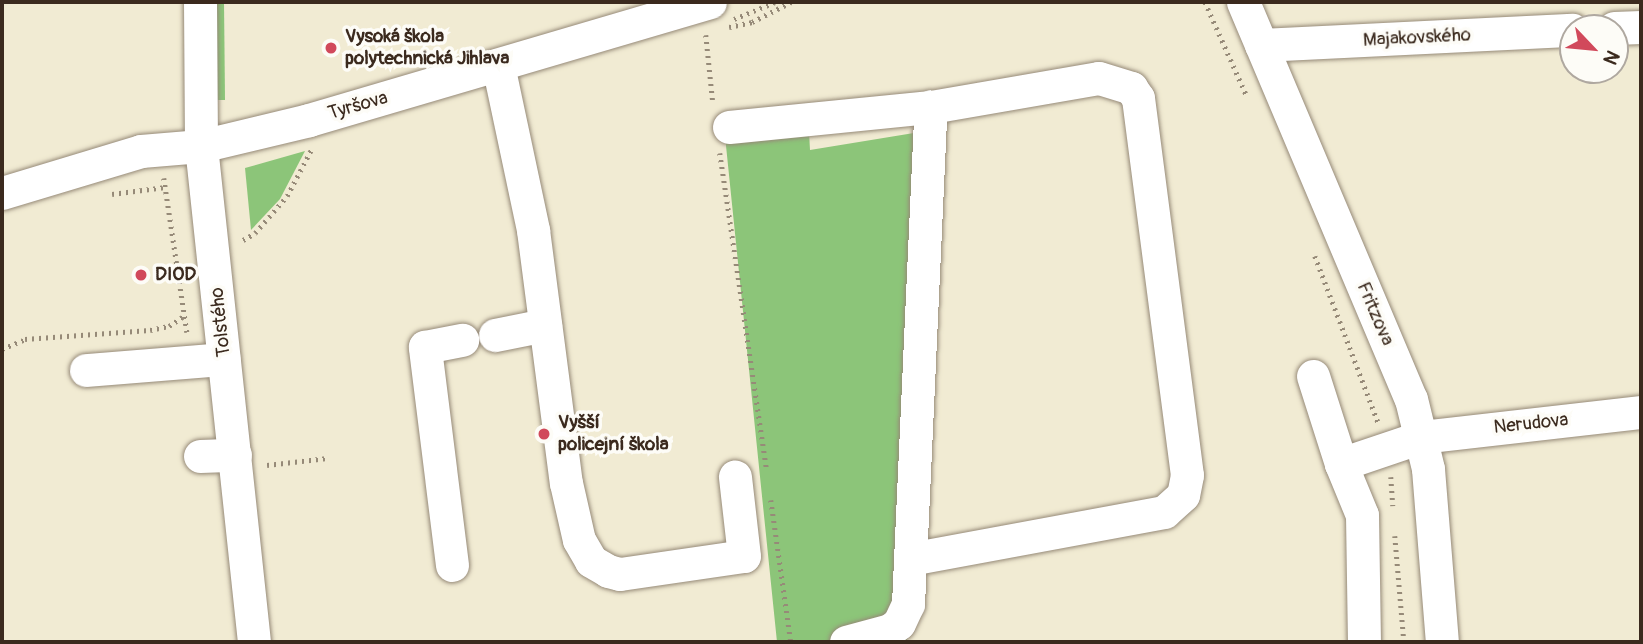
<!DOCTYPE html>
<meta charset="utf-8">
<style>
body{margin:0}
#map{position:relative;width:1643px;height:644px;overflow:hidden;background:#f1ebd3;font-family:Pangolin,sans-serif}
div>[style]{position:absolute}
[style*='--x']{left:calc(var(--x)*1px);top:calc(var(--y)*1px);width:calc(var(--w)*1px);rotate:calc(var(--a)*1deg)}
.green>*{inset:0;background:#8cc579}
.path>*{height:4.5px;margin-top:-2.25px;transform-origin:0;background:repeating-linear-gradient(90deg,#968a78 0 2px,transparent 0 7px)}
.roads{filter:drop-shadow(0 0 2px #968a78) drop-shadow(0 0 2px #968a78)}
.minor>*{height:33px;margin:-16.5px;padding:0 16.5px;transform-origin:16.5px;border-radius:16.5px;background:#fff}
.dots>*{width:19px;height:19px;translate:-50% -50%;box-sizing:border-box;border:4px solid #fdfcf7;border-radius:50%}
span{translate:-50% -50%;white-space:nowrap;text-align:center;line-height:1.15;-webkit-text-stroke:7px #fdfcf7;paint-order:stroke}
.poi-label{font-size:19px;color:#3b2a1e;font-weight:700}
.left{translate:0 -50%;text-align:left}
.street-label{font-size:19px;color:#3b2a1e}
.frame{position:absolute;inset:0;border:4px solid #3b2a1e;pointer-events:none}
.north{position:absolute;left:1559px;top:14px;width:70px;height:70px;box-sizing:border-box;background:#fdfcf7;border:2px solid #afa8a0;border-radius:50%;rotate:116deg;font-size:19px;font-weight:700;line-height:28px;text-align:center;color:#3b2a1e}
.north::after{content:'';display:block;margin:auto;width:24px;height:32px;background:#d1495b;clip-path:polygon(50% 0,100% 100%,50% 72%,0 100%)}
</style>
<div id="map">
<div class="green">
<i style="clip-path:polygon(216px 2px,224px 2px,225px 100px,217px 100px)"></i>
<i style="clip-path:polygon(809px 132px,810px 150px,920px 132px,907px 642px,777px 642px,725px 136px)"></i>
<i style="clip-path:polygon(305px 151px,280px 199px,251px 230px,245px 168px)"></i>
</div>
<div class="path">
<i style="--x:1205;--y:2;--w:101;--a:66"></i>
<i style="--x:734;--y:19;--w:44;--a:-22.5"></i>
<i style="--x:729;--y:27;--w:24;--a:-12"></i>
<i style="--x:752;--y:22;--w:44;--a:-27.1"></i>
<i style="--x:706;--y:35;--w:68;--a:84.1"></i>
<i style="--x:720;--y:153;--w:320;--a:81.6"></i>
<i style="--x:164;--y:178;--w:156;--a:81.5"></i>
<i style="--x:112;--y:194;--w:54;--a:-7.4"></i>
<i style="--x:243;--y:240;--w:14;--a:-30"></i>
<i style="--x:255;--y:233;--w:49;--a:-49.1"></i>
<i style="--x:287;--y:196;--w:52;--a:-62.4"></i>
<i style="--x:1315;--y:256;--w:178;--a:69.2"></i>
<i style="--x:2;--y:349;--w:25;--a:-23"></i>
<i style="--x:25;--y:339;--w:125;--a:-4.1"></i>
<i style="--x:150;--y:330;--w:19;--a:-12"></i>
<i style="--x:169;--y:326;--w:18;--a:-34"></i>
<i style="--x:267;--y:465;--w:61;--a:-6.5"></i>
<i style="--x:1391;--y:477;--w:29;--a:86"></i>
<i style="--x:771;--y:500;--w:143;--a:82"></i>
<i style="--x:1395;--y:536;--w:106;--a:85.1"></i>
</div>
<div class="roads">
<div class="minor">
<i style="--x:200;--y:2;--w:144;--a:89.6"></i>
<i style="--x:201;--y:146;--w:499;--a:83.9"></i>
<i style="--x:1243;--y:2;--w:431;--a:67.1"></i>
<i style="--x:1411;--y:399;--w:72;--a:76.3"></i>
<i style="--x:1428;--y:469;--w:174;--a:85.4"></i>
<i style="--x:1614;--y:28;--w:27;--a:-2"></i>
<i style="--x:1261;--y:45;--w:312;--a:-2.8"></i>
<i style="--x:498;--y:65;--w:169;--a:78"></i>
<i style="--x:533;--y:230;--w:255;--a:82.6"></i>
<i style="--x:566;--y:483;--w:58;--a:77.2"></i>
<i style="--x:579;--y:540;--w:24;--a:60"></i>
<i style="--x:591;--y:561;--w:20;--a:30"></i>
<i style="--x:608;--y:571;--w:12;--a:14"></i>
<i style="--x:620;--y:574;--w:125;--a:-8.3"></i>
<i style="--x:744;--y:556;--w:80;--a:-96.5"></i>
<i style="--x:729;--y:127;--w:203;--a:-5.7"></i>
<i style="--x:931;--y:107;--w:170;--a:-9.8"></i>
<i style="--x:1099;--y:78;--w:34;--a:17"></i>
<i style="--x:1131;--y:88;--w:12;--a:55"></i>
<i style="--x:1138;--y:98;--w:380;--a:82.6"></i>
<i style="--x:1187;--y:475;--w:20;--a:101"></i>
<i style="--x:1183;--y:495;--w:25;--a:138"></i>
<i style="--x:1164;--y:512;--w:257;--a:169.5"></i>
<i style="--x:2;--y:193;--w:145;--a:-16.8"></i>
<i style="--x:141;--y:151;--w:60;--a:-4.8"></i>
<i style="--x:201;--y:146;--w:111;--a:-13.5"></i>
<i style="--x:309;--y:120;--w:418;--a:-16.4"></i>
<i style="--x:495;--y:335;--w:51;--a:-11.3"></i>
<i style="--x:86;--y:370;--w:138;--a:-4.6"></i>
<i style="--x:1313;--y:376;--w:92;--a:72.3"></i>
<i style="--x:1341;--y:464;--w:55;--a:67.6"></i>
<i style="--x:1362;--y:515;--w:127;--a:89.1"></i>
<i style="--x:200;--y:456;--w:35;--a:-2"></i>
<i style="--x:1341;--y:464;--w:84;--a:-18.6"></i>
<i style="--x:1421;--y:437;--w:221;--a:-6.5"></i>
<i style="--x:452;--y:565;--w:220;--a:-97.1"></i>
<i style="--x:425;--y:347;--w:38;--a:-11"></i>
<i style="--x:846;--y:642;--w:46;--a:-15.3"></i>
<i style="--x:890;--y:630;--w:11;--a:-38"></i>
<i style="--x:899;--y:623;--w:21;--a:-65"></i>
<i style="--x:908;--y:604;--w:498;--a:-87.4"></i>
</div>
</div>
<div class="dots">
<i style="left:331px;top:48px;background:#d1495b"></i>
<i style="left:141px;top:275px;background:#d1495b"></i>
<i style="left:544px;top:434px;background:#d1495b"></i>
</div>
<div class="poi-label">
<span class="left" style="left:345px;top:48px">Vysoká škola<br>polytechnická Jihlava</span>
<span class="left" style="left:155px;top:275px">DIOD</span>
<span class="left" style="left:558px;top:434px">Vyšší<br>policejní škola</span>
</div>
<div class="street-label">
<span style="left:1417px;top:38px;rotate:-3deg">Majakovského</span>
<span style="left:358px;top:106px;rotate:-16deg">Tyršova</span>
<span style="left:1375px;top:314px;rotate:67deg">Fritzova</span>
<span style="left:221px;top:322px;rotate:-96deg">Tolstého</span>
<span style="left:1531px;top:424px;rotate:-6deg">Nerudova</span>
</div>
<div class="frame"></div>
<div class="north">N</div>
</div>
